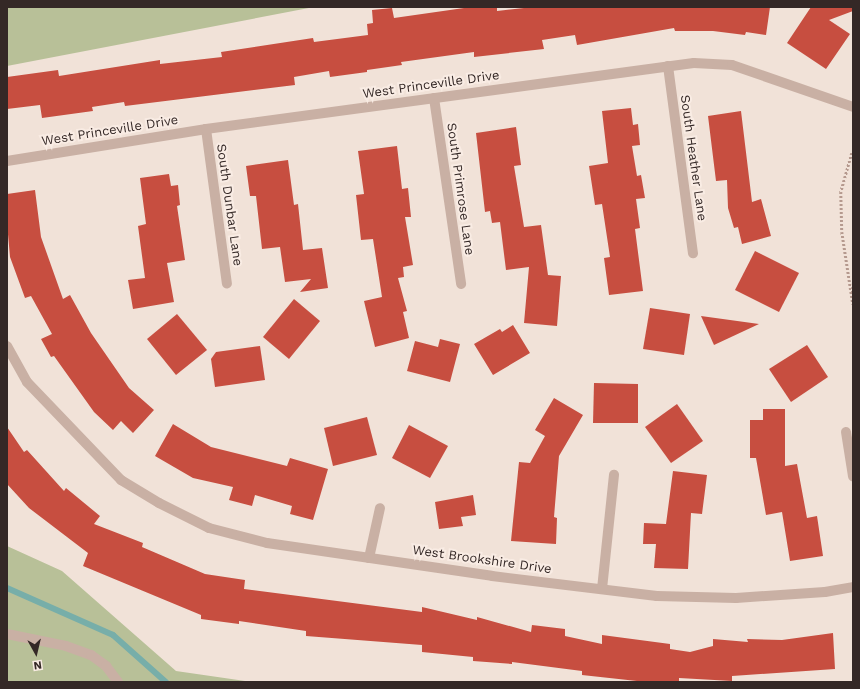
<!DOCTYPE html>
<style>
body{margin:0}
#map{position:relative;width:860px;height:689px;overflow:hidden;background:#f1e2d8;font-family:"Work Sans",sans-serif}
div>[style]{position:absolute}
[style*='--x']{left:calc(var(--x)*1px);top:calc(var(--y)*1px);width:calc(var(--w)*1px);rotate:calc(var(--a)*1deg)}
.green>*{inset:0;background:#b8c098}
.stream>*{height:6px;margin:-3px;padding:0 3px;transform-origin:3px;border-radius:3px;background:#77aea9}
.building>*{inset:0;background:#c74e40}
.path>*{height:2.5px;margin-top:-1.25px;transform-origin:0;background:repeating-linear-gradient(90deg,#b5998e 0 2px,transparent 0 4px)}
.lane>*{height:10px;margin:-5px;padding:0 5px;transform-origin:5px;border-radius:5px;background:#c9b0a4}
.street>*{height:10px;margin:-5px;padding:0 5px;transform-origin:5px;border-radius:5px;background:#c9b0a4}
span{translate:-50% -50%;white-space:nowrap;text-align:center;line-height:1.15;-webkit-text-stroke:4px #f9ece4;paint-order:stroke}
.street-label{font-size:13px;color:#342826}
.frame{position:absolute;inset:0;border:8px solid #342826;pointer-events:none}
.north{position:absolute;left:16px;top:633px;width:40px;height:40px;-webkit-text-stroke:3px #f9ece4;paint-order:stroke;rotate:172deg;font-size:11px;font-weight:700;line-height:16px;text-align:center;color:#342826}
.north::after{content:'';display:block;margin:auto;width:14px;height:18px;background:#342826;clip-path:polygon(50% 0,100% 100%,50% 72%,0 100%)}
</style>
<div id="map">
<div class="green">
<i style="clip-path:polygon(7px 7px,314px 7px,7px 66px)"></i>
<i style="clip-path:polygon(7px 546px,62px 571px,176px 671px,252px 682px,7px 682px)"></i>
</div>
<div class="stream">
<i style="--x:7;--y:588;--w:116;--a:23.9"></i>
<i style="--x:113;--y:635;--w:71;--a:41.6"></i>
</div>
<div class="building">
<i style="clip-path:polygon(471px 7px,497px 7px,497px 11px,533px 7px,770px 7px,766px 35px,746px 32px,745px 35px,713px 31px,675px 31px,674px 28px,577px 45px,575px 35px,542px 40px,544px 49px,474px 57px,474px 52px,401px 62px,402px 65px,367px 70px,367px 72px,330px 77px,329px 71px,294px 77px,295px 85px,125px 106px,124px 102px,92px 107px,93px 111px,42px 118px,40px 105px,7px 109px,7px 77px,58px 70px,59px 76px,160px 60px,160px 64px,222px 57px,221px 52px,313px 38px,314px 42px,368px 35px,367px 24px,373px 23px,372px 10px,392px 8px,394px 18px)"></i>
<i style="clip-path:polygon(811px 7px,853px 7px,853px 11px,829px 20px,850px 34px,826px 69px,787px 43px)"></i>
<i style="clip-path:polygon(631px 108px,633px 125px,638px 124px,640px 145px,632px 146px,637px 176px,641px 175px,645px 198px,636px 199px,640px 228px,635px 229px,643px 291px,609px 295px,604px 258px,610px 257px,602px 204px,595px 205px,589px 166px,608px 163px,602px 111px)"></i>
<i style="clip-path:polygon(741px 111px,752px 202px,761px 199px,771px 236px,742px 244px,738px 227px,734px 228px,728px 208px,727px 180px,716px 181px,708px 116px)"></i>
<i style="clip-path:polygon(516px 127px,521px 165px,514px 166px,524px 227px,541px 225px,548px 275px,561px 276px,557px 326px,524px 323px,529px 267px,506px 270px,500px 222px,492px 223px,490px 211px,485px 212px,476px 133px)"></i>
<i style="clip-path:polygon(397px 146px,402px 189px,408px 188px,411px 217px,405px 217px,413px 265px,403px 267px,404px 277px,398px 278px,407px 311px,403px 312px,409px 338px,375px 347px,364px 301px,382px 297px,373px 239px,361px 240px,356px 195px,364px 194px,358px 151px)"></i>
<i style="clip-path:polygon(288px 160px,294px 205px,298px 204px,303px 250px,322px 248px,328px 288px,300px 292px,311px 279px,285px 282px,280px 247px,262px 249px,256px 196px,250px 196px,246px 166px)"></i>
<i style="clip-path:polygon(169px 174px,171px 186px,178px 185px,180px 205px,177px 206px,185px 260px,167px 263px,174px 302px,133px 309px,128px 280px,145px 278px,138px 226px,146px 224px,140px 178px)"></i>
<i style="clip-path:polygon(35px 190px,41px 237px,63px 299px,70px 295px,91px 333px,129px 388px,154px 410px,133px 433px,121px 421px,113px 430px,94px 412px,54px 356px,51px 357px,41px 339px,52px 334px,31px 296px,25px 298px,10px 257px,7px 223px,7px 194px)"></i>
<i style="clip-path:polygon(755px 251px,799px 273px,779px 312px,735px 290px)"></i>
<i style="clip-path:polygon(294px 299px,320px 321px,289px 359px,263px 337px)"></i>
<i style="clip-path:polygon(650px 308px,690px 314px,684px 355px,643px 349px)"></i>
<i style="clip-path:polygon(177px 314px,207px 350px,176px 375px,147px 339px)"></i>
<i style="clip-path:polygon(701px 316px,759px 324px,714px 345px)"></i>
<i style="clip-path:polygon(513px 325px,530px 353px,493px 375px,474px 344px,500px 329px,502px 332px)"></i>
<i style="clip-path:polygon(440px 339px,460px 344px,450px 382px,407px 371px,415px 341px,438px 347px)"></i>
<i style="clip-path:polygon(807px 345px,828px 377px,791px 402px,769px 369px)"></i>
<i style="clip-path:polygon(260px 346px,265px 380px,215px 387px,211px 359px,216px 352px)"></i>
<i style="clip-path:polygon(594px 383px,638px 384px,638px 423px,593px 423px)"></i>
<i style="clip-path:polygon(554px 398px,583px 415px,559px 456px,554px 517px,557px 518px,556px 544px,511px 541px,519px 462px,530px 463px,545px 436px,535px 430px)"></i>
<i style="clip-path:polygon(677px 404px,703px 441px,671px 463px,645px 427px)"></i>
<i style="clip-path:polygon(763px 409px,785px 409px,785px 466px,797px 464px,807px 518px,817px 516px,823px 556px,790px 561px,782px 512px,766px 515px,756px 458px,750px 458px,750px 420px,763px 420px)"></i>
<i style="clip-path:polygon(367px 417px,377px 455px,333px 466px,324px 428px)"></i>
<i style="clip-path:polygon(173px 424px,211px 447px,287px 466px,290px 458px,328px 469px,313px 520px,290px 514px,292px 506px,255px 495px,252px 506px,229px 500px,233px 487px,193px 478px,155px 456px)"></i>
<i style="clip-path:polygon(409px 425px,448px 446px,430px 478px,392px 458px)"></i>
<i style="clip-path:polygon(7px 427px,24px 452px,27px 450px,64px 491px,66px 488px,100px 516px,94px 524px,143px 543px,142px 547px,205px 574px,245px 580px,244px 589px,422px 612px,422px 607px,477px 620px,477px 617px,531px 632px,532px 625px,565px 629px,565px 636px,602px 644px,602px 635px,670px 644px,670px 649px,690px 652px,713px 646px,713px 639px,748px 642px,747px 639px,782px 640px,833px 633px,835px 669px,732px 676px,732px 681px,679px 678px,679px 682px,646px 682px,582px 675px,582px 671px,512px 662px,512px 664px,473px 661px,473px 657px,422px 652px,422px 645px,306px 636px,306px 631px,239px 621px,239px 624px,201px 619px,201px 615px,83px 566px,88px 553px,29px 508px,7px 484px)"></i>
<i style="clip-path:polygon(673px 471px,707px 475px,702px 514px,691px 513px,688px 569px,654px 568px,656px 544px,643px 544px,644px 523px,666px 524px)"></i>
<i style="clip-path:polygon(473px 495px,476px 515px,461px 517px,463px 526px,439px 529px,435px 502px)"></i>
</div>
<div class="path">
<i style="--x:852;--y:153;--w:41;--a:105.8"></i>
<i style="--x:841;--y:192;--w:40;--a:88.6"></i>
<i style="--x:842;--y:232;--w:73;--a:81.3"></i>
</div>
<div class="lane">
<i style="--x:7;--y:634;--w:60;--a:11.5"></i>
<i style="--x:66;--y:646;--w:27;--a:20"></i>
<i style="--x:91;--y:655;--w:19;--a:36"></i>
<i style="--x:106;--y:666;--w:20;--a:53"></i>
</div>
<div class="street">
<i style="--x:668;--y:66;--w:189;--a:82.4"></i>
<i style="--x:434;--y:98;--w:188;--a:81.7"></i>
<i style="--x:206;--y:129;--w:156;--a:82.3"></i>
<i style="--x:7;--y:161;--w:202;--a:-9.1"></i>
<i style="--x:206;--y:129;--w:492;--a:-7.7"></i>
<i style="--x:694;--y:63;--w:38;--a:3"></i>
<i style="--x:732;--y:65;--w:128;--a:19.1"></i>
<i style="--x:7;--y:346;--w:41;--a:60.9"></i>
<i style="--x:27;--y:382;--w:136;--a:46.2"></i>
<i style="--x:121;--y:480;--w:44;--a:31.2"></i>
<i style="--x:159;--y:503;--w:56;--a:26.6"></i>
<i style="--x:209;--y:528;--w:60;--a:14.5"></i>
<i style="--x:267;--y:543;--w:227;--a:8.3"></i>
<i style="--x:492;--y:576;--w:166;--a:6.9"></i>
<i style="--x:657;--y:596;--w:79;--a:1.5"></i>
<i style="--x:736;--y:598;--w:89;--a:-3.9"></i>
<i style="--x:825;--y:592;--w:28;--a:-10"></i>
<i style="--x:846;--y:432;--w:45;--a:81"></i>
<i style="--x:369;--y:558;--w:51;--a:-77.6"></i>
<i style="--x:602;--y:589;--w:115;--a:-84"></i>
</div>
<div class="street-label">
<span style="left:431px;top:85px;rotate:-8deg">West Princeville Drive</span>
<span style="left:110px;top:131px;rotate:-9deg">West Princeville Drive</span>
<span style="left:693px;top:158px;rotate:82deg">South Heather Lane</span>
<span style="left:460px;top:189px;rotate:82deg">South Primrose Lane</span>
<span style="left:229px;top:205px;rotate:82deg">South Dunbar Lane</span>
<span style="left:482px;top:560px;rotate:8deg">West Brookshire Drive</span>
</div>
<div class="frame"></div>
<div class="north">N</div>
</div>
